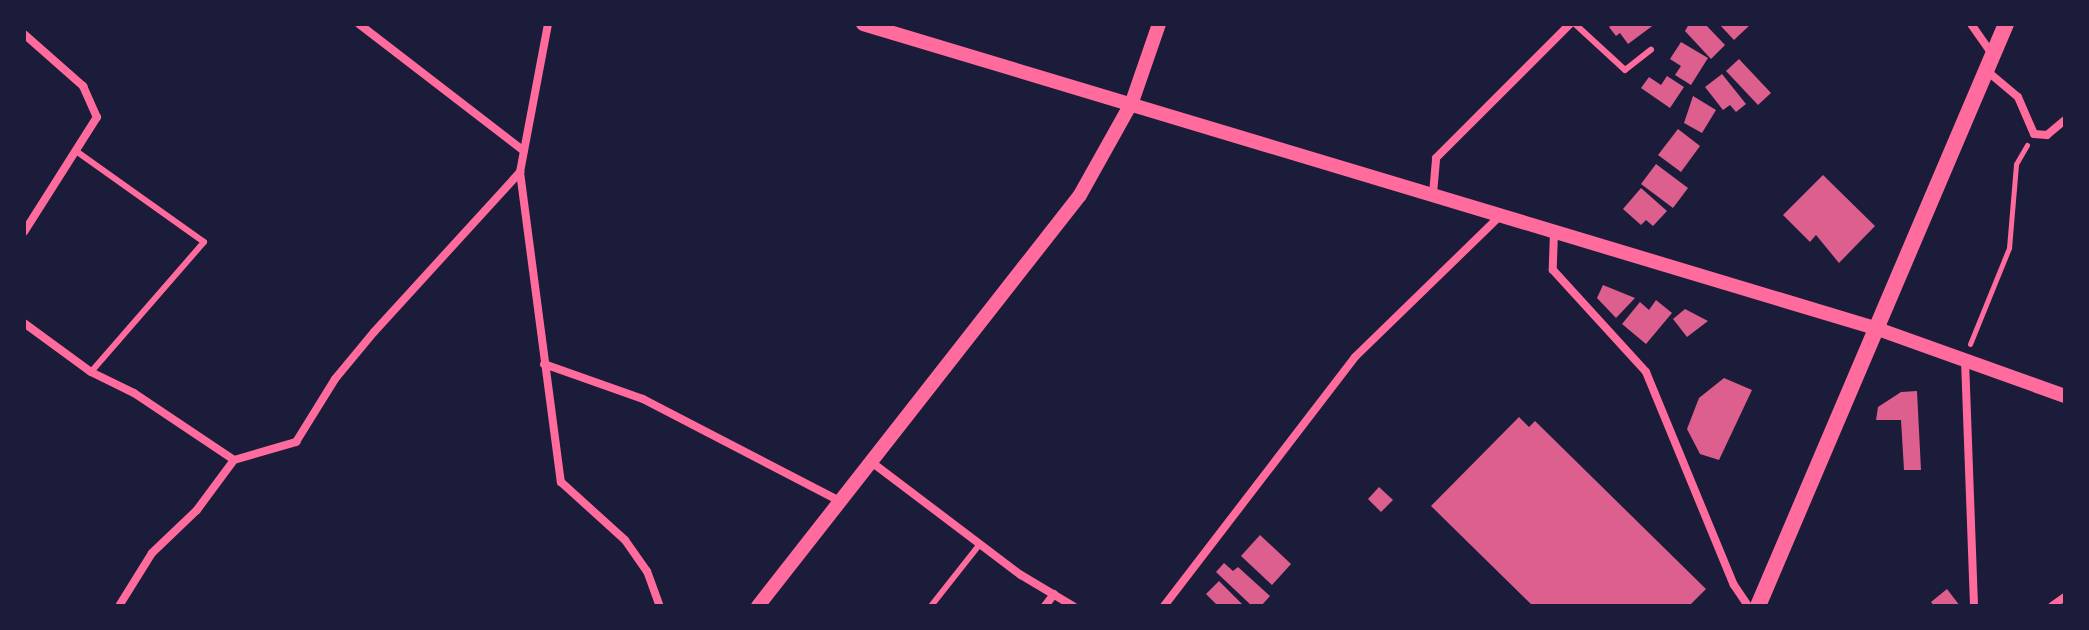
<!DOCTYPE html>
<style>
body{margin:0}
#map{position:relative;width:2089px;height:630px;overflow:hidden;background:#1b1b3a;font-family:"DejaVu Sans",sans-serif}
div>[style]{position:absolute}
[style*='--x']{left:calc(var(--x)*1px);top:calc(var(--y)*1px);width:calc(var(--w)*1px);rotate:calc(var(--a)*1deg)}
.building>*{inset:0;background:#dd5f8e}
.path>*{height:5px;margin:-2.5px;padding:0 2.5px;transform-origin:2.5px;border-radius:2.5px;background:#ff6b9d}
.service>*{height:6px;margin:-3px;padding:0 3px;transform-origin:3px;border-radius:3px;background:#ff6b9d}
.minor>*{height:8px;margin:-4px;padding:0 4px;transform-origin:4px;border-radius:4px;background:#ff6b9d}
.tertiary>*{height:14px;margin:-7px;padding:0 7px;transform-origin:7px;border-radius:7px;background:#ff6b9d}
.secondary>*{height:16px;margin:-8px;padding:0 8px;transform-origin:8px;border-radius:8px;background:#ff6b9d}
span{translate:-50% -50%;white-space:nowrap;text-align:center;line-height:1.15;-webkit-text-stroke:7px #1b1b3a;paint-order:stroke}
.frame{position:absolute;inset:0;border:26px solid #1b1b3a;pointer-events:none}
</style>
<div id="map">
<div class="building">
<i style="clip-path:polygon(1613px 24px,1655px 24px,1628px 44px,1620px 33px,1616px 36px,1609px 27px)"></i>
<i style="clip-path:polygon(1689px 24px,1705px 24px,1725px 45px,1711px 59px,1685px 31px)"></i>
<i style="clip-path:polygon(1719px 24px,1751px 24px,1734px 40px)"></i>
<i style="clip-path:polygon(1681px 42px,1708px 58px,1691px 85px,1675px 75px,1681px 66px,1670px 59px)"></i>
<i style="clip-path:polygon(1739px 59px,1771px 93px,1758px 105px,1726px 71px)"></i>
<i style="clip-path:polygon(1722px 74px,1746px 104px,1736px 112px,1730px 105px,1723px 110px,1705px 87px)"></i>
<i style="clip-path:polygon(1667px 76px,1684px 87px,1670px 108px,1641px 88px,1649px 77px,1661px 85px)"></i>
<i style="clip-path:polygon(1693px 96px,1716px 110px,1702px 133px,1684px 123px)"></i>
<i style="clip-path:polygon(1678px 129px,1700px 146px,1681px 172px,1658px 155px)"></i>
<i style="clip-path:polygon(1656px 164px,1688px 188px,1673px 208px,1641px 184px)"></i>
<i style="clip-path:polygon(1823px 175px,1875px 226px,1839px 263px,1816px 235px,1810px 242px,1783px 215px)"></i>
<i style="clip-path:polygon(1641px 188px,1667px 211px,1653px 226px,1646px 220px,1641px 225px,1623px 209px)"></i>
<i style="clip-path:polygon(1603px 285px,1635px 298px,1616px 318px,1597px 298px)"></i>
<i style="clip-path:polygon(1656px 300px,1672px 313px,1646px 344px,1622px 324px,1640px 302px,1649px 310px)"></i>
<i style="clip-path:polygon(1685px 309px,1708px 321px,1687px 337px,1673px 319px)"></i>
<i style="clip-path:polygon(1724px 378px,1752px 390px,1719px 460px,1700px 454px,1687px 429px,1699px 398px)"></i>
<i style="clip-path:polygon(1917px 391px,1921px 470px,1904px 470px,1901px 420px,1876px 420px,1878px 407px,1901px 392px)"></i>
<i style="clip-path:polygon(1519px 417px,1529px 427px,1535px 421px,1706px 589px,1689px 606px,1533px 606px,1431px 506px)"></i>
<i style="clip-path:polygon(1379px 487px,1393px 500px,1381px 512px,1368px 499px)"></i>
<i style="clip-path:polygon(1260px 535px,1291px 564px,1272px 585px,1241px 556px)"></i>
<i style="clip-path:polygon(1224px 563px,1233px 571px,1238px 567px,1270px 596px,1261px 606px,1252px 606px,1216px 572px)"></i>
<i style="clip-path:polygon(1219px 581px,1244px 606px,1218px 606px,1206px 594px)"></i>
<i style="clip-path:polygon(1947px 589px,1960px 606px,1934px 606px,1931px 602px)"></i>
</div>
<div class="path">
<i style="--x:1970;--y:344;--w:104;--a:-67.9"></i>
<i style="--x:2009;--y:248;--w:84;--a:-85.2"></i>
<i style="--x:2016;--y:164;--w:22;--a:-60"></i>
</div>
<div class="service">
<i style="--x:1575;--y:24;--w:68;--a:42.6"></i>
<i style="--x:1625;--y:70;--w:33;--a:-38"></i>
<i style="--x:76;--y:151;--w:157;--a:35.4"></i>
<i style="--x:204;--y:242;--w:172;--a:131"></i>
<i style="--x:931;--y:606;--w:79;--a:-51.7"></i>
</div>
<div class="minor">
<i style="--x:359;--y:24;--w:208;--a:37.6"></i>
<i style="--x:548;--y:24;--w:151;--a:100.7"></i>
<i style="--x:520;--y:172;--w:313;--a:82.5"></i>
<i style="--x:561;--y:482;--w:86;--a:42.2"></i>
<i style="--x:625;--y:540;--w:38;--a:55"></i>
<i style="--x:647;--y:571;--w:37;--a:70"></i>
<i style="--x:1971;--y:24;--w:37;--a:55"></i>
<i style="--x:24;--y:34;--w:79;--a:41.4"></i>
<i style="--x:83;--y:86;--w:34;--a:66"></i>
<i style="--x:97;--y:117;--w:136;--a:122.4"></i>
<i style="--x:1987;--y:71;--w:40;--a:40"></i>
<i style="--x:2018;--y:97;--w:40;--a:66.6"></i>
<i style="--x:2034;--y:134;--w:13;--a:4"></i>
<i style="--x:2047;--y:135;--w:23;--a:-40"></i>
<i style="--x:1433;--y:194;--w:36;--a:-85"></i>
<i style="--x:1436;--y:158;--w:190;--a:-45"></i>
<i style="--x:1554;--y:232;--w:38;--a:92"></i>
<i style="--x:1553;--y:270;--w:138;--a:47.6"></i>
<i style="--x:1646;--y:372;--w:230;--a:67.6"></i>
<i style="--x:1734;--y:585;--w:25;--a:56"></i>
<i style="--x:24;--y:323;--w:83;--a:36.2"></i>
<i style="--x:91;--y:372;--w:48;--a:26"></i>
<i style="--x:134;--y:393;--w:120;--a:33.8"></i>
<i style="--x:1965;--y:360;--w:246;--a:87.9"></i>
<i style="--x:544;--y:364;--w:105;--a:19.5"></i>
<i style="--x:643;--y:399;--w:224;--a:27.4"></i>
<i style="--x:874;--y:464;--w:184;--a:37.1"></i>
<i style="--x:1021;--y:575;--w:61;--a:30.8"></i>
<i style="--x:119;--y:606;--w:62;--a:-58.1"></i>
<i style="--x:152;--y:553;--w:62;--a:-43.7"></i>
<i style="--x:197;--y:510;--w:62;--a:-53.5"></i>
<i style="--x:234;--y:460;--w:65;--a:-16.2"></i>
<i style="--x:296;--y:442;--w:74;--a:-58.2"></i>
<i style="--x:335;--y:379;--w:61;--a:-50.3"></i>
<i style="--x:374;--y:332;--w:217;--a:-47.6"></i>
<i style="--x:1045;--y:606;--w:15;--a:-53"></i>
<i style="--x:1164;--y:606;--w:314;--a:-52.5"></i>
<i style="--x:1355;--y:357;--w:202;--a:-44.2"></i>
<i style="--x:2052;--y:606;--w:16;--a:-35"></i>
</div>
<div class="tertiary">
<i style="--x:863;--y:24;--w:1057;--a:16.72"></i>
<i style="--x:1875;--y:328;--w:202;--a:19.7"></i>
<i style="--x:758;--y:606;--w:522;--a:-51.92"></i>
<i style="--x:1080;--y:195;--w:107;--a:-60.8"></i>
<i style="--x:1132;--y:102;--w:83;--a:-70.9"></i>
</div>
<div class="secondary">
<i style="--x:1758;--y:606;--w:633;--a:-66.92"></i>
</div>
<div class="frame"></div>
</div>
